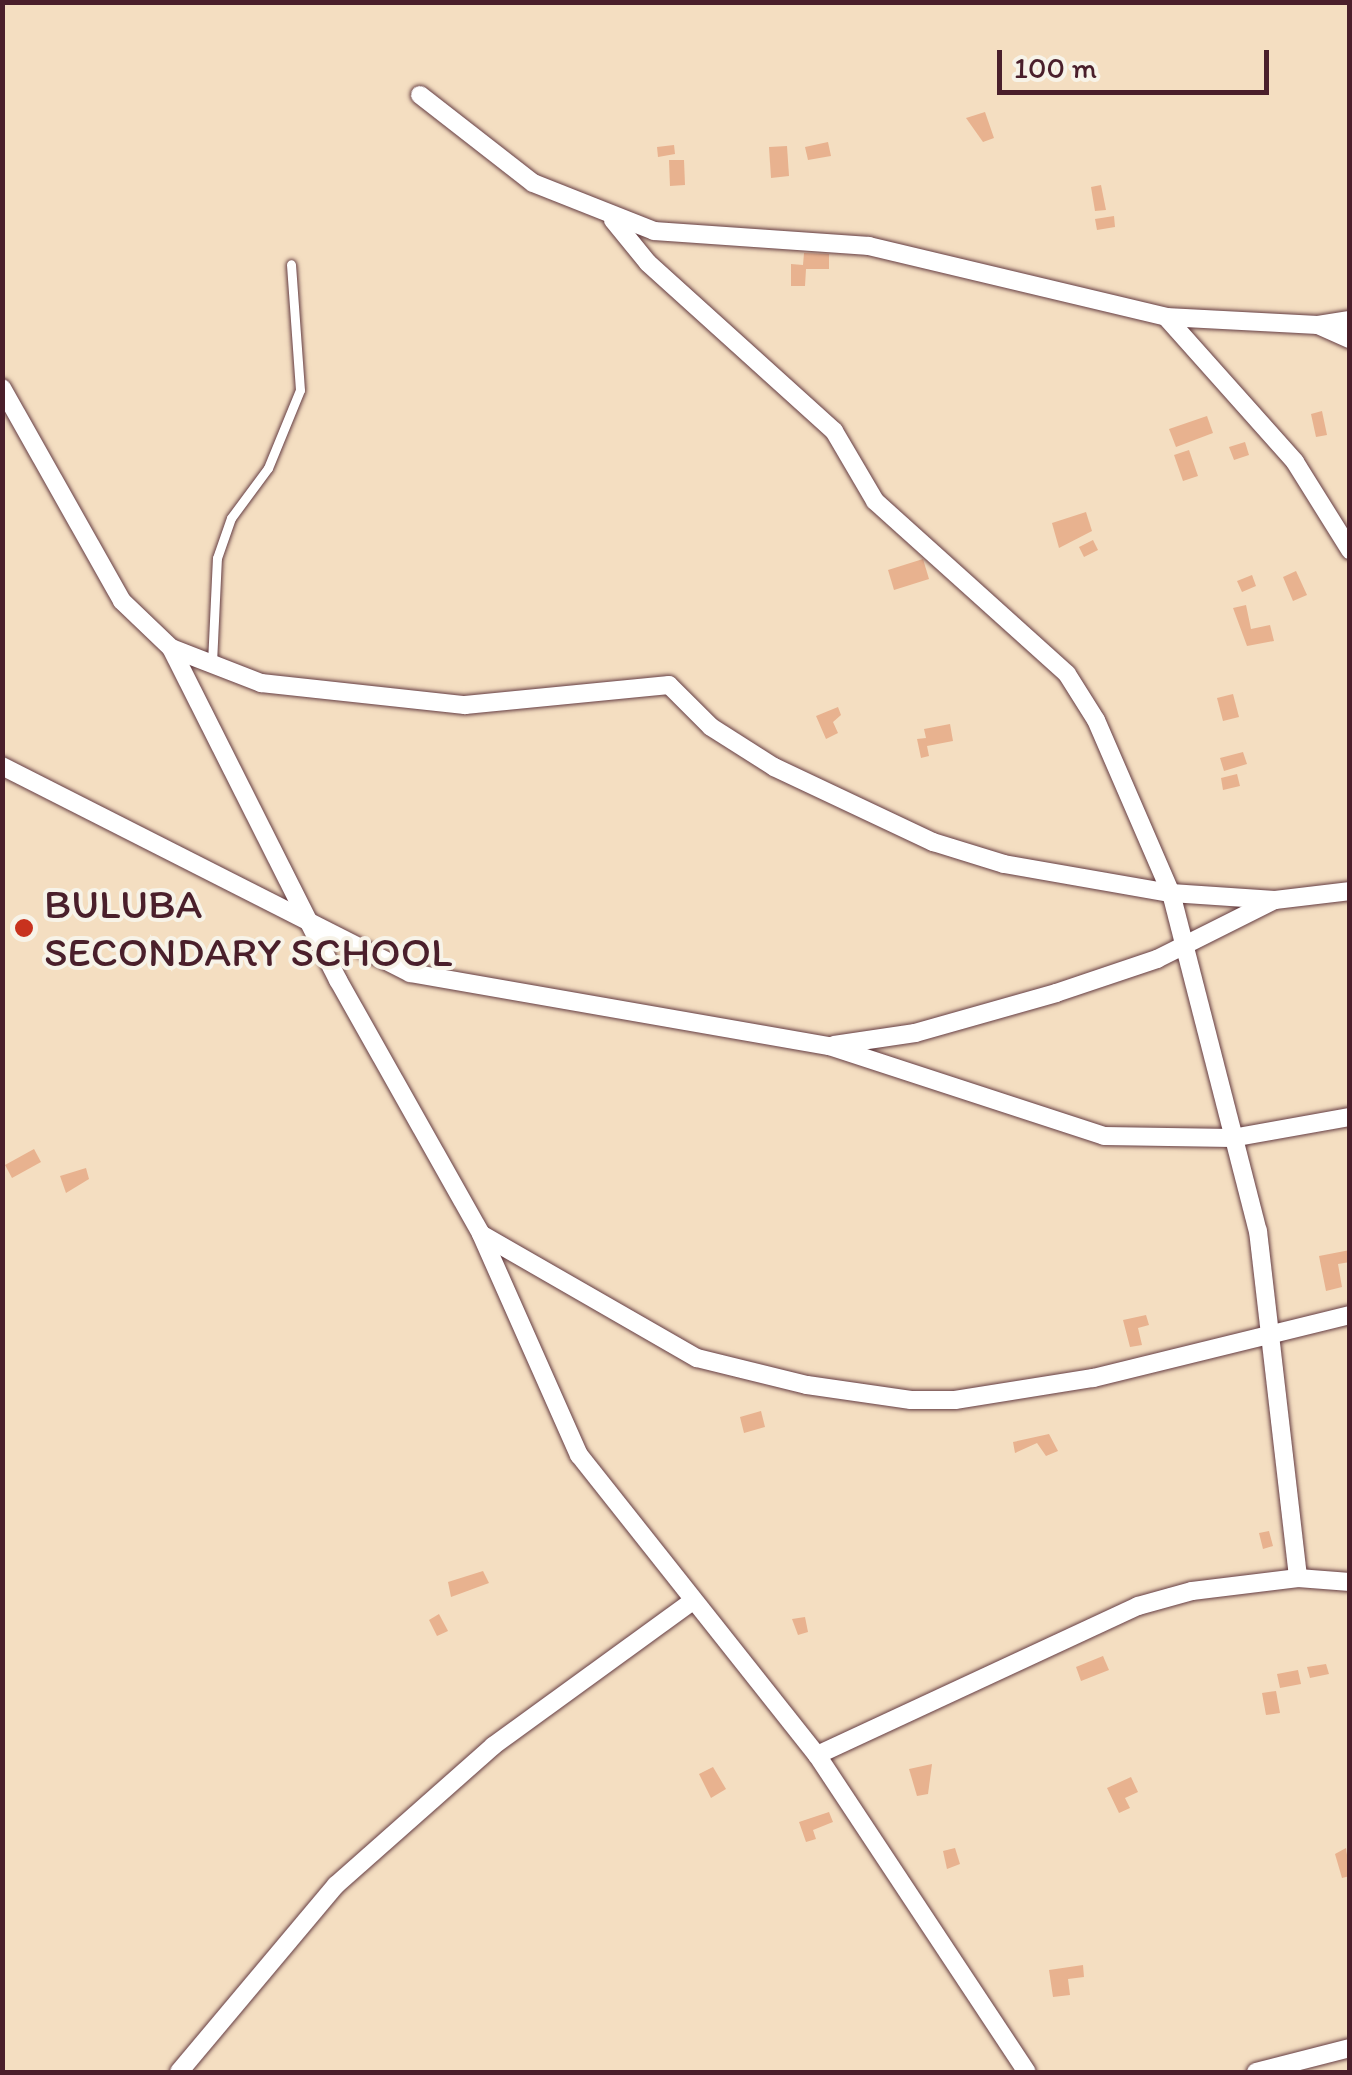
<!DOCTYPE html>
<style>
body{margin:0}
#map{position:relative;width:1352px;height:2075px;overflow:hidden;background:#f4dec1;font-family:Itim,sans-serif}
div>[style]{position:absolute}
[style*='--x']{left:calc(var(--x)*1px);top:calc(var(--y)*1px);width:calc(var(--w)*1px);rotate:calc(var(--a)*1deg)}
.building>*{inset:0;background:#e8b28f}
.roads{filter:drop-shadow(0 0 2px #643c42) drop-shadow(0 0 2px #643c42)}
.service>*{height:9px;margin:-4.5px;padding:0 4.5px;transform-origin:4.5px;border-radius:4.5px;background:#fff}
.minor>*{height:18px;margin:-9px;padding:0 9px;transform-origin:9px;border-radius:9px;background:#fff}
.dots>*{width:28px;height:28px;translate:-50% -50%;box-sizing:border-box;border:5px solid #f7f3e8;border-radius:50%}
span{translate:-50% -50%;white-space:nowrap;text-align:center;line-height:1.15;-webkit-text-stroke:8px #f7f3e8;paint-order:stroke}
.poi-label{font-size:42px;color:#4a1f2b}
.left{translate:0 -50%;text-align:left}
.frame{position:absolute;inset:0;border:5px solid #4a1f2b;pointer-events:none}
.scale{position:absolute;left:997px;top:50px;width:272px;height:45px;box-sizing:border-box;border:5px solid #4a1f2b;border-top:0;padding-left:12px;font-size:30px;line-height:35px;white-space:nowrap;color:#4a1f2b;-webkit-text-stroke:8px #f7f3e8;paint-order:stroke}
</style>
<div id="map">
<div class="building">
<i style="clip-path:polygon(985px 112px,994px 138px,983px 142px,966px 118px)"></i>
<i style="clip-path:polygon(828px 142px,831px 156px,808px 160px,805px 147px)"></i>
<i style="clip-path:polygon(674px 145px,675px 154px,658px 157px,657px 147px)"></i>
<i style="clip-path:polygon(787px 146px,789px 176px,771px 178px,769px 147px)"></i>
<i style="clip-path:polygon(669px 160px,684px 160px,685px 185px,670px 186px)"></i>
<i style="clip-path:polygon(1101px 185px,1106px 210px,1095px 211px,1091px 187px)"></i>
<i style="clip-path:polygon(1114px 216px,1115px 227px,1097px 230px,1095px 219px)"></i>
<i style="clip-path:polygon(804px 253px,829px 254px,829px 269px,806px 269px,805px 286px,791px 286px,791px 264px,803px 265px)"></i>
<i style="clip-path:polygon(1322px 411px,1327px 435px,1316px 437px,1311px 414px)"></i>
<i style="clip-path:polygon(1207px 416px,1213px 433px,1176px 447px,1169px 429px)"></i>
<i style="clip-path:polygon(1245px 442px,1249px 455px,1234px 460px,1229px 447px)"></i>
<i style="clip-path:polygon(1189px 450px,1198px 476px,1183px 481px,1174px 455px)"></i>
<i style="clip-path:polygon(1086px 512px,1092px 531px,1059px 548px,1052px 523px)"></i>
<i style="clip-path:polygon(1093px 540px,1098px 550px,1084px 557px,1079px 547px)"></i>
<i style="clip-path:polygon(923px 559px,929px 579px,894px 590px,888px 570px)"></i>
<i style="clip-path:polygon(1296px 571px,1307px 595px,1293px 601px,1283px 577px)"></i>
<i style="clip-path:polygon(1252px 575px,1256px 586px,1242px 592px,1237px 581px)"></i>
<i style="clip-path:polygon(1246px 605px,1251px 629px,1270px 625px,1274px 641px,1247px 646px,1233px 608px)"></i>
<i style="clip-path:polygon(1233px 694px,1239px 717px,1223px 721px,1217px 698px)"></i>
<i style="clip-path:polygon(838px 707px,841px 715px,833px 722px,838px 733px,826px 739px,816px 716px)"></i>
<i style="clip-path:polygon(950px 724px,953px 741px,927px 746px,929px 756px,921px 758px,917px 739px,926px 738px,924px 729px)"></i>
<i style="clip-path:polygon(1243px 752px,1247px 764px,1224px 771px,1220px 758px)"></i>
<i style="clip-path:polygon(1237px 774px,1240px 786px,1223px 790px,1221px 778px)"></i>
<i style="clip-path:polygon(34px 1149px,41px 1162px,12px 1178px,5px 1165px)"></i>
<i style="clip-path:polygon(86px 1168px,89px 1179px,66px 1193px,60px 1176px)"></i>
<i style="clip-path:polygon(1350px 1250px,1350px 1262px,1338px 1264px,1342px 1287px,1326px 1291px,1319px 1256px)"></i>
<i style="clip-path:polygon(1146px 1315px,1149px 1325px,1138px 1328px,1142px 1345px,1130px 1347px,1123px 1320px)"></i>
<i style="clip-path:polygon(761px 1411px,765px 1427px,744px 1433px,740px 1417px)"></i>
<i style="clip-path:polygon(1049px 1434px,1058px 1451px,1046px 1456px,1037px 1443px,1015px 1453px,1013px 1442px)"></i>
<i style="clip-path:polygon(1269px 1531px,1273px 1546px,1263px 1549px,1259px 1533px)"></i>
<i style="clip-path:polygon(483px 1571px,489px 1583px,451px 1597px,448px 1582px)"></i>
<i style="clip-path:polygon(439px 1614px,448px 1631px,437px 1636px,429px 1620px)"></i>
<i style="clip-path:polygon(805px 1617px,808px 1632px,798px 1635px,792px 1619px)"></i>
<i style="clip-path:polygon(1103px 1656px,1109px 1670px,1081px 1681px,1076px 1667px)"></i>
<i style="clip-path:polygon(1326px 1664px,1329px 1674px,1310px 1678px,1307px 1667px)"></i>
<i style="clip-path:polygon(1298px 1670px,1301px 1684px,1280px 1688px,1277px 1674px)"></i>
<i style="clip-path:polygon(1276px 1691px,1280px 1713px,1266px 1715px,1262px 1693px)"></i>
<i style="clip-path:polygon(932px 1764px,928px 1794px,917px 1796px,909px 1769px)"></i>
<i style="clip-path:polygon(713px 1767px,726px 1789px,711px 1798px,699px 1774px)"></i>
<i style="clip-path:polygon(1131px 1777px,1138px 1792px,1125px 1798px,1130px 1808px,1119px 1813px,1107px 1788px)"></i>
<i style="clip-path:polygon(829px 1812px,833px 1822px,813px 1830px,816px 1839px,806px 1842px,799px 1822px)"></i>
<i style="clip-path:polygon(955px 1848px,960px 1864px,947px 1869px,943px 1851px)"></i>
<i style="clip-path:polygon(1346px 1848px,1350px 1876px,1342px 1878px,1335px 1854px)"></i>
<i style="clip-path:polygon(1083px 1965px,1084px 1977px,1068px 1979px,1070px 1995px,1053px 1997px,1049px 1970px)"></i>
</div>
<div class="roads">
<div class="service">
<i style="--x:212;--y:663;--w:105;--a:-87.3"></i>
<i style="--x:217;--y:558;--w:42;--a:-70.7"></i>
<i style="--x:231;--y:518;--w:62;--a:-53.5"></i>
<i style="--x:268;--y:468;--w:84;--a:-67.7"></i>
<i style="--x:300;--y:390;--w:126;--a:-94.1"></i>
</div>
<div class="minor">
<i style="--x:420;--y:95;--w:143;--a:37.9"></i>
<i style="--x:533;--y:183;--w:130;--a:21.6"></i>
<i style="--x:654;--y:231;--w:216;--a:4"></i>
<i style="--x:869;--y:246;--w:305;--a:13.4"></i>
<i style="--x:1166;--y:317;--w:152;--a:3"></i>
<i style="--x:1318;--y:325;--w:32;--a:-9"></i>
<i style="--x:613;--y:220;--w:55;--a:50.9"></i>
<i style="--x:648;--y:263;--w:251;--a:42.1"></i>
<i style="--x:834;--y:431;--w:81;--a:59.6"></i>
<i style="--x:875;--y:501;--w:258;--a:42"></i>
<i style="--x:1067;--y:674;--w:54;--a:57.8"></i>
<i style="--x:1096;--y:720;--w:189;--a:66.6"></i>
<i style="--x:1171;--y:893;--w:349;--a:75.6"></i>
<i style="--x:1258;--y:1231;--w:349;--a:83.4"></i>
<i style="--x:1166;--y:317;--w:194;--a:48.3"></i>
<i style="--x:1295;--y:462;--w:104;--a:58"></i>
<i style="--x:1318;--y:325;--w:35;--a:24"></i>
<i style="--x:2;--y:388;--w:244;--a:60.6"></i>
<i style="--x:122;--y:601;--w:68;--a:43.8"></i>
<i style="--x:171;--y:648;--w:97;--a:21.3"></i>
<i style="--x:261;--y:683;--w:205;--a:6.2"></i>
<i style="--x:465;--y:705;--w:205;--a:-5.6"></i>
<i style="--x:669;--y:685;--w:59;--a:45"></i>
<i style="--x:711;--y:727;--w:75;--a:32.4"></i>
<i style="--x:774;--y:767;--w:176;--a:25.3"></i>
<i style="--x:933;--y:842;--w:74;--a:17.2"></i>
<i style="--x:1004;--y:864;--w:169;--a:9.9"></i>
<i style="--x:1171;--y:893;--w:104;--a:3.9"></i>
<i style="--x:1275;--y:900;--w:76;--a:-6.8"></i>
<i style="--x:171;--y:648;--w:372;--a:63.3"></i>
<i style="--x:338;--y:980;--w:291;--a:60.6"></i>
<i style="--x:481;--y:1234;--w:242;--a:66.1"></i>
<i style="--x:579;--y:1455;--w:383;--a:51.6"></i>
<i style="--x:817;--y:1755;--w:380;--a:56.5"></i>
<i style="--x:2;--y:766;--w:458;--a:26.9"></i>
<i style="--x:410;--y:973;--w:425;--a:9.9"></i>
<i style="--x:829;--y:1046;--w:289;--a:18.1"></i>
<i style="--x:1104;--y:1136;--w:128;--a:0.9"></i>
<i style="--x:1232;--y:1138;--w:120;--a:-10.1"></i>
<i style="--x:834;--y:1045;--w:82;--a:-8.4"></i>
<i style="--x:915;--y:1033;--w:147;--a:-15.8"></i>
<i style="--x:1056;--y:993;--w:107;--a:-18.6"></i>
<i style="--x:1157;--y:959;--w:130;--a:-26.6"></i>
<i style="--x:481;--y:1234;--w:249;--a:29.9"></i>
<i style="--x:697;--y:1358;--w:113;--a:13.8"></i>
<i style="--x:807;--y:1385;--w:105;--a:8.2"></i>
<i style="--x:911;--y:1400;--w:44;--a:0"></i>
<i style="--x:955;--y:1400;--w:140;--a:-9.1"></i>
<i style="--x:1093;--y:1378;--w:265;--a:-13.8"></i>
<i style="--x:817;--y:1755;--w:354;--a:-24.9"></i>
<i style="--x:1138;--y:1606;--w:56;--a:-15.5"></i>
<i style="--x:1192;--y:1591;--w:107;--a:-7"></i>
<i style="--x:1298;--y:1578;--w:52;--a:4.4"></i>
<i style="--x:179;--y:2072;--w:244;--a:-50"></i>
<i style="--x:336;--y:1885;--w:210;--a:-41.5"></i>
<i style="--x:493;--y:1746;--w:245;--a:-36"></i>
<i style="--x:1256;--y:2072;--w:97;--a:-14.3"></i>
</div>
</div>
<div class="dots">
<i style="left:24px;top:928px;background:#c8321e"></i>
</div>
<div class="poi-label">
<span class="left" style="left:44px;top:928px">BULUBA<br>SECONDARY SCHOOL</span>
</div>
<div class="frame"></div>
<div class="scale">100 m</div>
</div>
